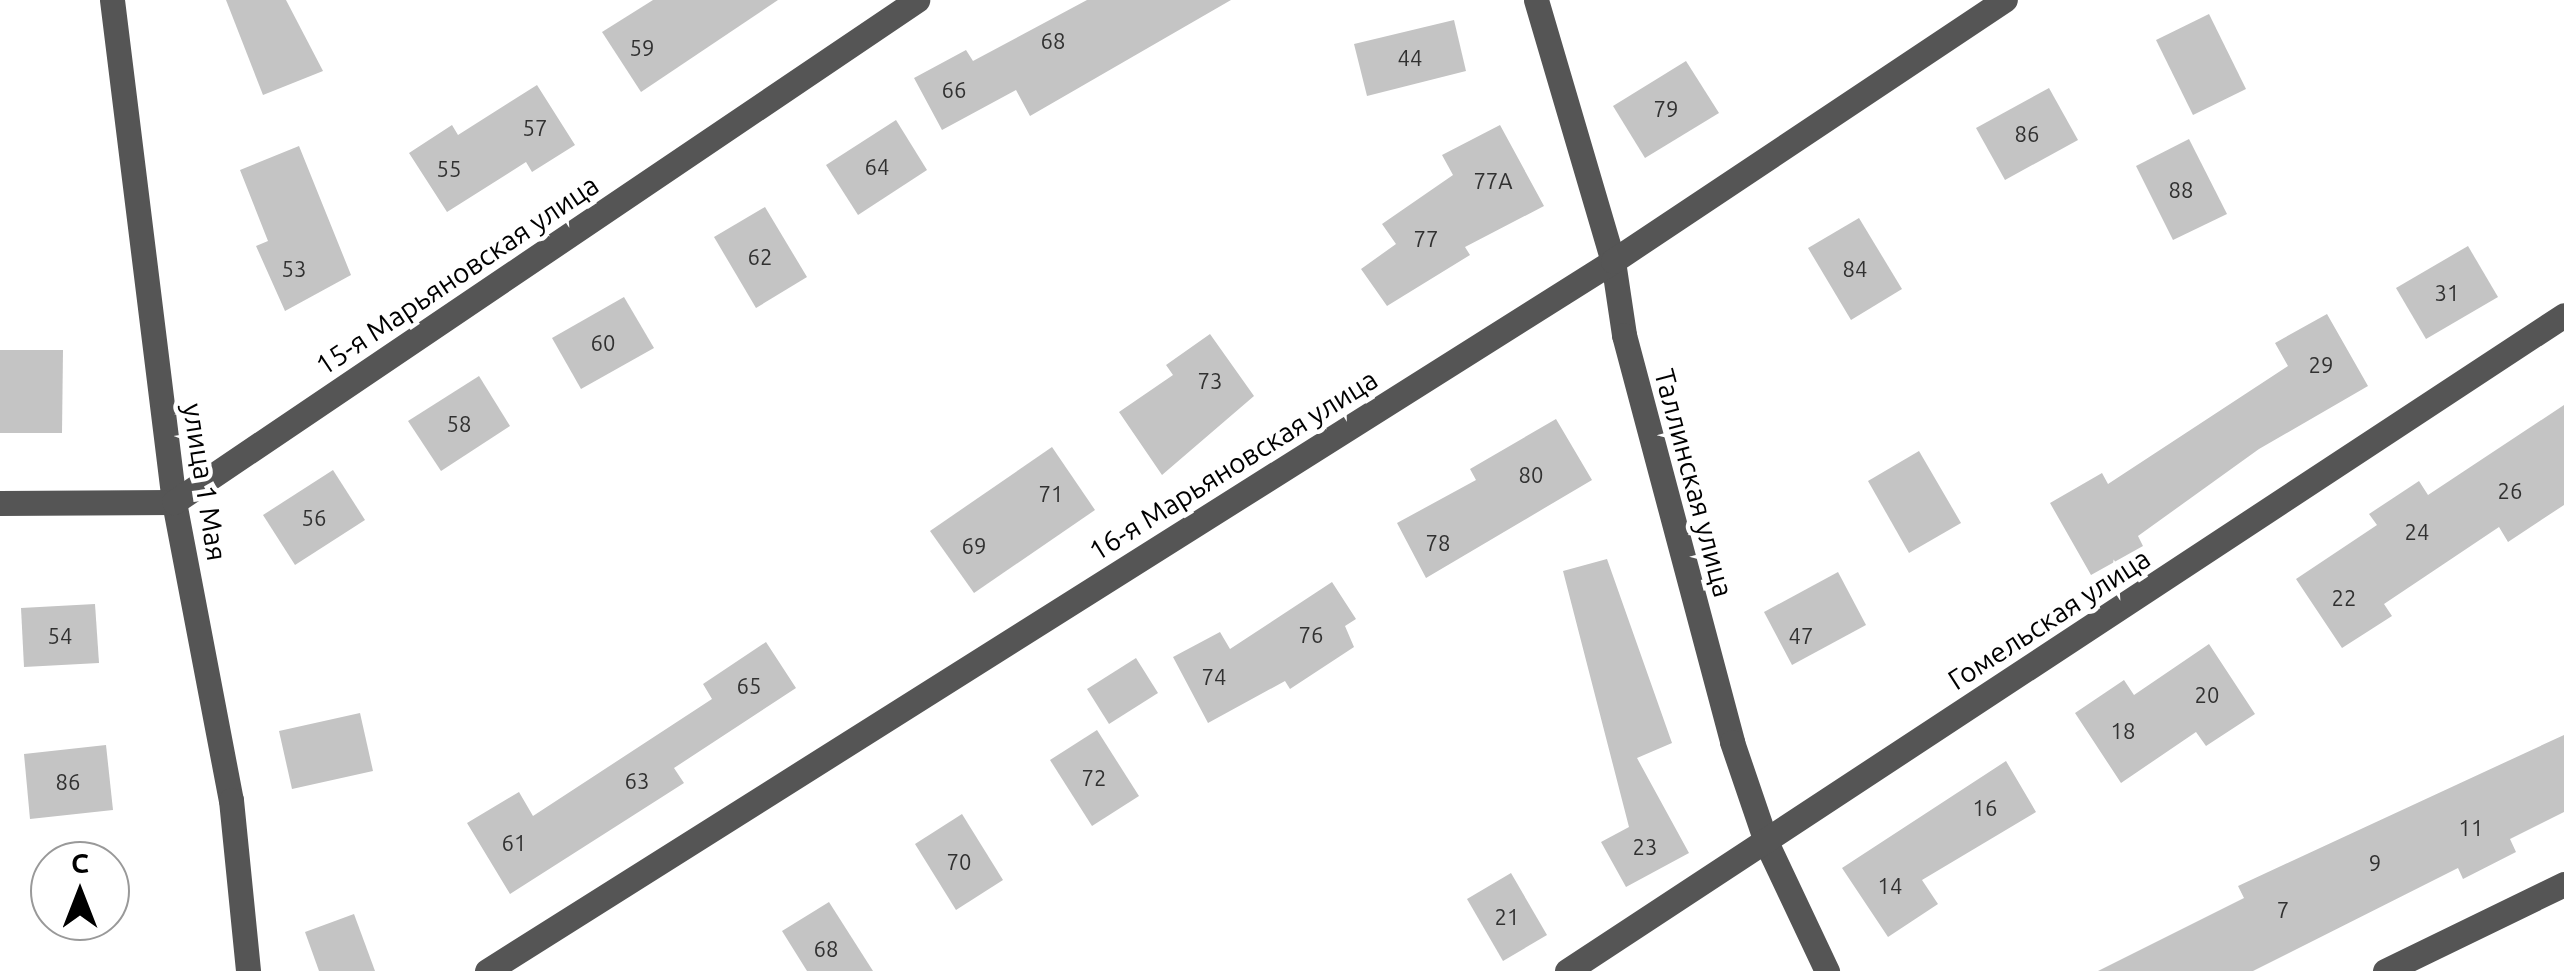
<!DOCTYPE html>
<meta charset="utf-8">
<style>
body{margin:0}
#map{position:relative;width:2564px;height:971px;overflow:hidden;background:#fff;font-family:Ubuntu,sans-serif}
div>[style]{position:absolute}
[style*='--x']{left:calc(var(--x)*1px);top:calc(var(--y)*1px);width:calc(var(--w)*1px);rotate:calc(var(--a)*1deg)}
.building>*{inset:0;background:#c4c4c4}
.minor>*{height:25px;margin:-12.5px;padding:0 12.5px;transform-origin:12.5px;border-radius:12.5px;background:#555}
span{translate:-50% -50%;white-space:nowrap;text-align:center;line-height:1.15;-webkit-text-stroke:9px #fff;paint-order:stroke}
.number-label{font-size:22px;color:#313131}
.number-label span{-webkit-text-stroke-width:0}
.street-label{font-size:28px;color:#000}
.north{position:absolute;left:30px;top:841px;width:100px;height:100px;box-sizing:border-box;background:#fff;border:2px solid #999;border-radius:50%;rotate:0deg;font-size:28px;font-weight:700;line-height:40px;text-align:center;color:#000}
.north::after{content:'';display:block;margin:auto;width:35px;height:45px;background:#000;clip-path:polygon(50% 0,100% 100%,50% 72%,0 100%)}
</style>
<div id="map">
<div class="building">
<i style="clip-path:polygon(226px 0,286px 0,323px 71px,263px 95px)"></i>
<i style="clip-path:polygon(653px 0,778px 0,641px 92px,602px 32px)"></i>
<i style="clip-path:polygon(1087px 0,1231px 0,1030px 116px,1016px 90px,942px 130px,914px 78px,966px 50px,973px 61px)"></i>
<i style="clip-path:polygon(2209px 14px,2246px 89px,2193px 115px,2156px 40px)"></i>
<i style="clip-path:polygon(1454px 20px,1466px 71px,1367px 96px,1354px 44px)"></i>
<i style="clip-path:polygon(1686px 61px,1719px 113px,1645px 158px,1613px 106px)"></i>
<i style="clip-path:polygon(537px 85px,575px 145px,532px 172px,526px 162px,447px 212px,409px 153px,452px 125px,458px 135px)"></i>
<i style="clip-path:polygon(2049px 88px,2078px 140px,2005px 180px,1976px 128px)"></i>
<i style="clip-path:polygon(896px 120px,927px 170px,858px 215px,826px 165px)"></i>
<i style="clip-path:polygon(1500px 125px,1544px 206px,1465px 247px,1470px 255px,1387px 306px,1361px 269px,1396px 244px,1382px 224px,1453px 175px,1442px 155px)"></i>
<i style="clip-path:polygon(2189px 139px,2227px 214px,2173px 240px,2136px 166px)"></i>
<i style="clip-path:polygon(299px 146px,351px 275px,285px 311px,256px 246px,268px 241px,240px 170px)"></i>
<i style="clip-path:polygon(765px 207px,807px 277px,756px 308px,714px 237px)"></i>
<i style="clip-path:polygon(1859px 218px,1902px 289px,1851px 320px,1808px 248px)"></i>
<i style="clip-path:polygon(2468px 246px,2498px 297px,2426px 339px,2396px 288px)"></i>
<i style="clip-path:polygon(624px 297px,654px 348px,581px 389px,552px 338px)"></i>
<i style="clip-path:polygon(2327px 314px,2368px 386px,2259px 449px,2138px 536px,2143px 546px,2091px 575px,2050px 503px,2102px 473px,2108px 484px,2288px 366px,2275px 343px)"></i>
<i style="clip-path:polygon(1210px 334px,1254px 396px,1162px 475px,1119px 412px,1173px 375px,1166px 365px)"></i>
<i style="clip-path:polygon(0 350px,63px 350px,62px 433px,0 433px)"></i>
<i style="clip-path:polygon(479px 376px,510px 426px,441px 471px,408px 421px)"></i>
<i style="clip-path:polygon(2564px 405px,2564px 505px,2508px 542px,2499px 527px,2384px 604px,2392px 616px,2342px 648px,2296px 579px,2377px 525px,2369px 514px,2419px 481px,2428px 495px)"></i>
<i style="clip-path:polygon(1556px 419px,1592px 480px,1426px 578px,1397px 523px,1476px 480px,1470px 469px)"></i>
<i style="clip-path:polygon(1052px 447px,1095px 510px,974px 593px,930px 531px)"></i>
<i style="clip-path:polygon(1919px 451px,1961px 523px,1909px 553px,1868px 481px)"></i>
<i style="clip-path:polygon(333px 470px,365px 520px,295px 565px,263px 515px)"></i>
<i style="clip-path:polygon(1607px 559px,1672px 743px,1637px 758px,1689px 853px,1626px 887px,1601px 842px,1629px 827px,1563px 571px)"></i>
<i style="clip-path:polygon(1838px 572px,1866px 625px,1792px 665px,1764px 612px)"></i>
<i style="clip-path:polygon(1332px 582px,1356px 619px,1345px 626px,1354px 647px,1290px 689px,1285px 681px,1208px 723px,1173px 657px,1220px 632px,1230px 649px)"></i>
<i style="clip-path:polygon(95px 604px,99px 663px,24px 667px,21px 608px)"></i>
<i style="clip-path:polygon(766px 642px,796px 688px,674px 768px,684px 783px,510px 894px,467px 823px,519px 792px,533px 816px,712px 699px,703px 684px)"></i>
<i style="clip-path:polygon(2209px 644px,2255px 714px,2206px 746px,2196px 732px,2121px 783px,2075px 713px,2124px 680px,2134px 695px)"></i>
<i style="clip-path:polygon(1136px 658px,1158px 693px,1109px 724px,1087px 689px)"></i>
<i style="clip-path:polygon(360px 713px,373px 771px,292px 789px,279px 731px)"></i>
<i style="clip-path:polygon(1097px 730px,1139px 796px,1092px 826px,1050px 760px)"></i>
<i style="clip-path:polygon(2564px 735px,2564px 812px,2510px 839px,2516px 852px,2463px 879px,2458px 868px,2253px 971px,2098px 971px,2244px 898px,2238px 886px)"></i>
<i style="clip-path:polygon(106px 745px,113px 810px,30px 819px,24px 754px)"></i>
<i style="clip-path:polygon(2006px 761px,2036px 812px,1922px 880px,1938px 904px,1888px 937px,1842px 868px)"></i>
<i style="clip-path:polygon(962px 814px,1003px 880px,956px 910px,915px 844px)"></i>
<i style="clip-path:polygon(1511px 873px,1547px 935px,1503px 961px,1467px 899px)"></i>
<i style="clip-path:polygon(829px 902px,873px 971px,807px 971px,782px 931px)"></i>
<i style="clip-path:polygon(354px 914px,375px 971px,319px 971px,305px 932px)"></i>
</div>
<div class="minor">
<i style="--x:112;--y:0;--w:506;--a:82.96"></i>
<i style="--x:174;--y:502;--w:303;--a:79.2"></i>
<i style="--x:231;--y:800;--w:172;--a:84.3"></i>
<i style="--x:1536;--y:0;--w:272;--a:73.6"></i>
<i style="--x:1613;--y:261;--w:75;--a:81.5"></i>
<i style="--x:1624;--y:335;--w:421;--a:75.1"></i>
<i style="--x:1732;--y:742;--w:106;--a:71.2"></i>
<i style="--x:1766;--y:842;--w:143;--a:64.7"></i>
<i style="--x:0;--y:503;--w:174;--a:-0.3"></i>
<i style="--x:174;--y:502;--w:897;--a:-34.04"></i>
<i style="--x:487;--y:971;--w:1331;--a:-32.23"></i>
<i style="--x:1613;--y:261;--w:471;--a:-33.7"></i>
<i style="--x:1567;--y:971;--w:1193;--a:-33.34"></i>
<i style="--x:2385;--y:971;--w:199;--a:-25.9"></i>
</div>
<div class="number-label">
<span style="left:1053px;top:41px">68</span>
<span style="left:642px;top:48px">59</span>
<span style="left:1410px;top:58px">44</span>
<span style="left:954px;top:90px">66</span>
<span style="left:1666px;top:109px">79</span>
<span style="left:535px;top:128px">57</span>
<span style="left:2027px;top:134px">86</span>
<span style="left:877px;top:167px">64</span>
<span style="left:449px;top:169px">55</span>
<span style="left:1493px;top:181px">77А</span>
<span style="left:2181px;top:190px">88</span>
<span style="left:1426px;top:239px">77</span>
<span style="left:760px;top:257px">62</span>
<span style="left:294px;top:269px">53</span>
<span style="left:1855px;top:269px">84</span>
<span style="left:2447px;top:293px">31</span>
<span style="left:603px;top:343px">60</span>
<span style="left:2321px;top:365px">29</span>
<span style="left:1210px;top:381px">73</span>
<span style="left:459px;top:424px">58</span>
<span style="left:1531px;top:475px">80</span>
<span style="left:2510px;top:491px">26</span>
<span style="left:1051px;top:494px">71</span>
<span style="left:314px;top:518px">56</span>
<span style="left:2417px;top:532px">24</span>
<span style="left:1438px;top:543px">78</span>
<span style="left:974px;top:546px">69</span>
<span style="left:2344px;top:598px">22</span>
<span style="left:1311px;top:635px">76</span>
<span style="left:60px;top:636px">54</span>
<span style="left:1801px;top:636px">47</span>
<span style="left:1214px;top:677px">74</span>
<span style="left:749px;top:686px">65</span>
<span style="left:2207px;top:695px">20</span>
<span style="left:2123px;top:731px">18</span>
<span style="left:1094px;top:778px">72</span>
<span style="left:637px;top:781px">63</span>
<span style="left:68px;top:782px">86</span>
<span style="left:1985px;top:808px">16</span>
<span style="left:2471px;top:828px">11</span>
<span style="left:514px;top:843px">61</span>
<span style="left:1645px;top:847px">23</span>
<span style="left:959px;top:862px">70</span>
<span style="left:2375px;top:863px">9</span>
<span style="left:1890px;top:886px">14</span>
<span style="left:2283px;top:910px">7</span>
<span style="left:1507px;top:917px">21</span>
<span style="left:826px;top:949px">68</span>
</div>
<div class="street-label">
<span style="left:457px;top:275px;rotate:-34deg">15-я Марьяновская улица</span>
<span style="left:1233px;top:465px;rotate:-32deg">16-я Марьяновская улица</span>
<span style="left:205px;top:482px;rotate:81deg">улица 1 Мая</span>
<span style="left:1694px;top:483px;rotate:75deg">Таллинская улица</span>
<span style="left:2049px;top:619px;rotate:-33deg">Гомельская улица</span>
</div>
<div class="north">С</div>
</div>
